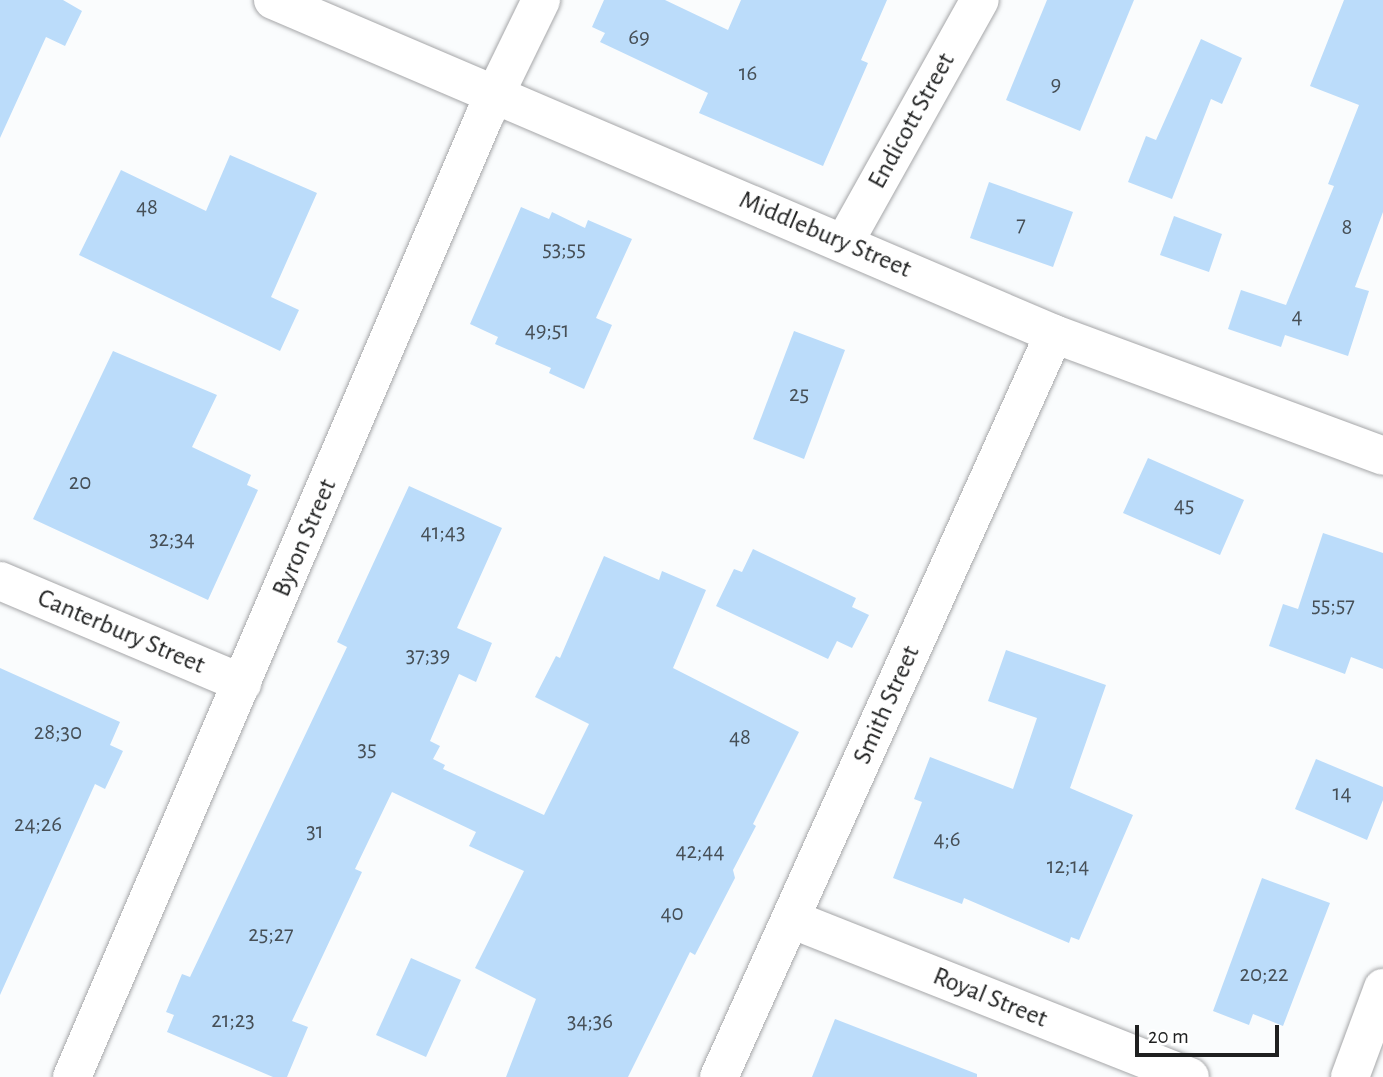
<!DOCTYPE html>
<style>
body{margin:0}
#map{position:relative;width:1383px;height:1077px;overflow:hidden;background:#fafcfd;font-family:"Alegreya Sans",sans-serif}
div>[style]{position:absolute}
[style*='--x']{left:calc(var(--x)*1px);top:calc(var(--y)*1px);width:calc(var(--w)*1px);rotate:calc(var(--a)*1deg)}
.building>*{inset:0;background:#bbdcfa}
.roads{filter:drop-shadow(0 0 2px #a6a7a9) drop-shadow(0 0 2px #a6a7a9)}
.minor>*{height:38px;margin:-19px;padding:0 19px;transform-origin:19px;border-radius:19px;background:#fff}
span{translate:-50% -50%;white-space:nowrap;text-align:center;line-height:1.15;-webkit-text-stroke:7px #fff;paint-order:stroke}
.number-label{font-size:23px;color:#464f56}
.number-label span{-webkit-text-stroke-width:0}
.street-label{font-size:26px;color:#1f2020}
.scale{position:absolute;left:1135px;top:1025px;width:144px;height:32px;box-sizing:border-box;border:4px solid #1f2020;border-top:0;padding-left:9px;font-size:21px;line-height:24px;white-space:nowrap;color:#1f2020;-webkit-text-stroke:5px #fff;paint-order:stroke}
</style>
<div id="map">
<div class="building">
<i style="clip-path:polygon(0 0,63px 0,82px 11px,65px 46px,46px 37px,0 138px)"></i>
<i style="clip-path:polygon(604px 0,665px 0,728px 30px,741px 0,887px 0,861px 60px,868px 63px,823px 166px,699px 113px,708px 93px,600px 42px,605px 33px,592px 27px)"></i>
<i style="clip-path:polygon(1047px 0,1134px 0,1080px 131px,1006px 100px)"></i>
<i style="clip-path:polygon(1344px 0,1383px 0,1383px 212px,1355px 287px,1369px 291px,1348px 356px,1285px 335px,1281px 347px,1228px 329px,1241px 290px,1286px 305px,1334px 186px,1328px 184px,1359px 105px,1310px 86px)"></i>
<i style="clip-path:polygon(1201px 39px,1242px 58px,1222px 104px,1211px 99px,1172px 199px,1128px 182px,1146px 136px,1156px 140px)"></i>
<i style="clip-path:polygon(230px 155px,317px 193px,271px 297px,299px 310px,280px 351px,79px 255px,121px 170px,206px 211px)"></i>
<i style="clip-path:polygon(989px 182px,1073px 212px,1053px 267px,970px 238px)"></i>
<i style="clip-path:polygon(521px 207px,549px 219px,552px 212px,585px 228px,588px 220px,632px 239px,596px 318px,612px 325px,584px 389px,549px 373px,551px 368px,495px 344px,498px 337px,470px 324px)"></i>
<i style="clip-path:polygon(1174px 216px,1222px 234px,1209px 272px,1160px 255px)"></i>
<i style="clip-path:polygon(794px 331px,845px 350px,804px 459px,753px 439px)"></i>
<i style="clip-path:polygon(113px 351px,217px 395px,192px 447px,251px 475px,247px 485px,258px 490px,208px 600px,33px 519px)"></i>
<i style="clip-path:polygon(1148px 458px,1244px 500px,1220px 555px,1123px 513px)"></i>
<i style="clip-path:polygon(409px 486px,502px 528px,457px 628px,492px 643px,476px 682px,459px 674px,430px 741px,440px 746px,433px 759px,445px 765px,443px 769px,544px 815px,589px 724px,535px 697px,556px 656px,560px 658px,604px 556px,659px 580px,662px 571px,706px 590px,673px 668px,799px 732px,753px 824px,756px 826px,733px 870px,735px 878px,695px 955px,690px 952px,628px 1077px,506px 1077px,536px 999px,475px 968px,524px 871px,469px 846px,476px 832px,392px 792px,355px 869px,362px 872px,292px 1021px,308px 1027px,287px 1077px,273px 1077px,167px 1032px,174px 1015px,166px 1012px,182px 974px,190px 977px,347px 647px,337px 642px)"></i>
<i style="clip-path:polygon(1323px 533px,1383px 553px,1383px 669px,1351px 657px,1345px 674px,1269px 646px,1283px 604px,1298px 609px)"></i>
<i style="clip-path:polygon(753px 549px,856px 598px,852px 607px,869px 615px,852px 648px,837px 641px,828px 659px,716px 606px,734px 569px,742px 572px)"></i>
<i style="clip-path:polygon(1006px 650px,1106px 685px,1070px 788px,1133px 815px,1079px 940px,1071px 937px,1069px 943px,964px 898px,962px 904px,893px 878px,922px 802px,914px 799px,930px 757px,1013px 789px,1037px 718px,988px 701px)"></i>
<i style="clip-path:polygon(0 668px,120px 722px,110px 745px,123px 751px,105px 789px,95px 784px,0 995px)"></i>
<i style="clip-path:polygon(1316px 759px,1383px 787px,1383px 800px,1367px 840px,1295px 809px)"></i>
<i style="clip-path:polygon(1262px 878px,1330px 903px,1283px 1026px,1253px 1014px,1249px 1025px,1213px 1011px)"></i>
<i style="clip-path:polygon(411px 958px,461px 980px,426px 1057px,376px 1035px)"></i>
<i style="clip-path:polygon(835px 1019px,977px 1074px,977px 1077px,812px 1077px)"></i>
</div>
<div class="roads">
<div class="minor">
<i style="--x:273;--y:0;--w:849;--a:23.15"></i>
<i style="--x:1054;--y:334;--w:351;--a:20.3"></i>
<i style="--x:844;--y:243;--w:278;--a:-60.8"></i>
<i style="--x:0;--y:581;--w:263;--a:22.9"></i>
<i style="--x:791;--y:919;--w:429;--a:21.6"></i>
<i style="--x:72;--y:1077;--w:1047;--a:-66.77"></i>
<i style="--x:485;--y:115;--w:128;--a:-64"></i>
<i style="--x:719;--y:1077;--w:815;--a:-65.73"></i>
<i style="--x:1350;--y:1077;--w:95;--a:-69.7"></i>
</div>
</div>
<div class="number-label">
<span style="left:639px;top:38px">69</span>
<span style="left:748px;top:74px">16</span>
<span style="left:1056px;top:85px">9</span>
<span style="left:147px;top:208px">48</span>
<span style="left:1021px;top:225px">7</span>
<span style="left:1347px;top:228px">8</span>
<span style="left:564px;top:250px">53;55</span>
<span style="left:1297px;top:317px">4</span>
<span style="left:547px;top:331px">49;51</span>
<span style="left:799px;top:395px">25</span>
<span style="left:80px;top:483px">20</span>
<span style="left:1184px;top:506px">45</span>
<span style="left:443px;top:533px">41;43</span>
<span style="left:172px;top:540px">32;34</span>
<span style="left:1333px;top:606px">55;57</span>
<span style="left:428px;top:656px">37;39</span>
<span style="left:58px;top:733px">28;30</span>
<span style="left:740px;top:738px">48</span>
<span style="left:367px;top:750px">35</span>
<span style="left:1342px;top:794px">14</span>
<span style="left:38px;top:825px">24;26</span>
<span style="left:315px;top:832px">31</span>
<span style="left:947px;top:840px">4;6</span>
<span style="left:700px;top:852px">42;44</span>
<span style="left:1068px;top:867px">12;14</span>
<span style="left:672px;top:914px">40</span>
<span style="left:271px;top:935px">25;27</span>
<span style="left:1264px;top:975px">20;22</span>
<span style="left:233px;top:1021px">21;23</span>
<span style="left:590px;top:1022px">34;36</span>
</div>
<div class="street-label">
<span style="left:912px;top:121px;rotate:-61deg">Endicott Street</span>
<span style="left:825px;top:235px;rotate:23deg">Middlebury Street</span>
<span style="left:305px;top:538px;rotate:-67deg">Byron Street</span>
<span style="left:121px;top:632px;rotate:23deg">Canterbury Street</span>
<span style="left:887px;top:705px;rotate:-66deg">Smith Street</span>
<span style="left:990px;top:998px;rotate:22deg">Royal Street</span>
</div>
<div class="scale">20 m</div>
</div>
